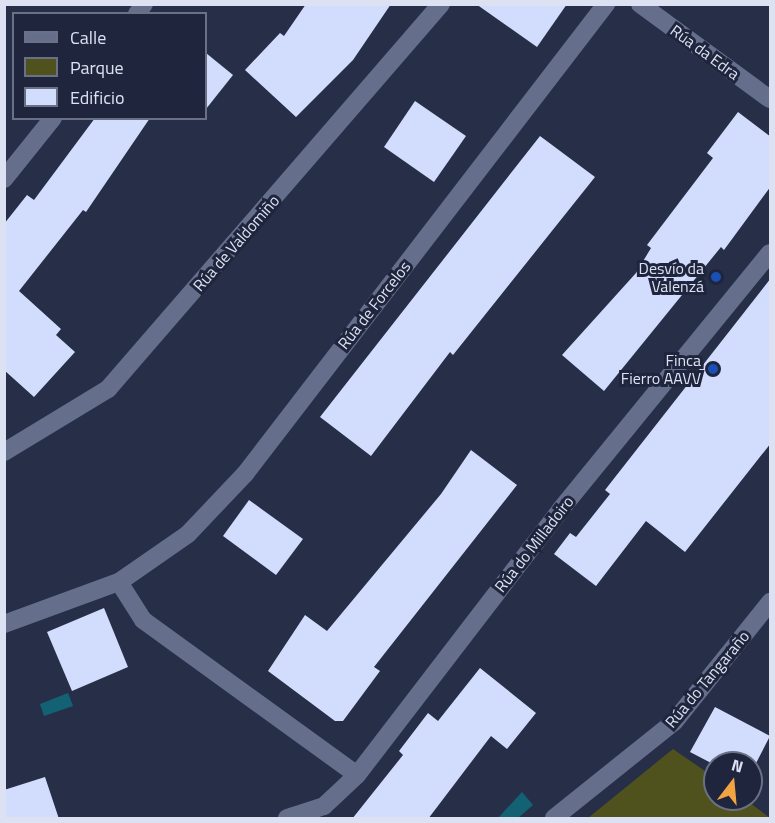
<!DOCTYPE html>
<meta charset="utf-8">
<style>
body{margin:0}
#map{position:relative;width:775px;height:823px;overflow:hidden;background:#272f48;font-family:"Titillium Web",sans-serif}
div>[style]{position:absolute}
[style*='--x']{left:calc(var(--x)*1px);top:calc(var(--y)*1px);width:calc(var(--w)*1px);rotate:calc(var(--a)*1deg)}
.green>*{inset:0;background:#4f521d}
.water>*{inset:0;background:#136274}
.building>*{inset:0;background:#d2ddfe}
.minor>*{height:18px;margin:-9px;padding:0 9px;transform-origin:9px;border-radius:9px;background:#656f8c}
.dots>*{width:16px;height:16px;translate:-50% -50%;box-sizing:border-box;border:3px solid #1e253d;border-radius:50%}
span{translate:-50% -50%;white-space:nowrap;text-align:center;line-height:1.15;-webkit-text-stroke:6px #1e253d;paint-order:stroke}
.street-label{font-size:16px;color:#dce2f2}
.poi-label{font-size:16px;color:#dce2f2}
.right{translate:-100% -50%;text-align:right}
.frame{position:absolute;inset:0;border:6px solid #dce2f2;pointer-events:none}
.legend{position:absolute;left:12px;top:12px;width:195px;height:108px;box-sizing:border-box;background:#1e253d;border:2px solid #6a7185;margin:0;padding:8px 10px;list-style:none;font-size:18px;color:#dce2f2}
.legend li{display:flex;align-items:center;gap:12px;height:30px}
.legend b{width:30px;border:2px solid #6a7185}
.north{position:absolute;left:703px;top:751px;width:60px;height:60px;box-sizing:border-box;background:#1e253d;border:2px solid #6a7185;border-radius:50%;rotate:16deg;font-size:16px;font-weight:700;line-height:24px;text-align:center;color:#dce2f2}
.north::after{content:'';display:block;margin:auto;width:21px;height:27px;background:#f3a442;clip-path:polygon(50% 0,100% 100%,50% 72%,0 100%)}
</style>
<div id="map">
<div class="green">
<i style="clip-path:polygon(673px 749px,715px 778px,715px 799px,745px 799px,770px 818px,588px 818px)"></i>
</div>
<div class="water">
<i style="clip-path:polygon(68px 693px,73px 706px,44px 716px,40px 704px)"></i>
<i style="clip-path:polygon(522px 792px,533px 805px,518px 818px,498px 818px)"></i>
</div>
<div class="building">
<i style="clip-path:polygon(306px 4px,391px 4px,353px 60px,296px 117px,245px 70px,280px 33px,284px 36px)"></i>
<i style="clip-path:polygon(476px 4px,567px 4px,537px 47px)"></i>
<i style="clip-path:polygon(206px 53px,233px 75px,206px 109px)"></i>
<i style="clip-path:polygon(415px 101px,466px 136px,434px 182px,384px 147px)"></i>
<i style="clip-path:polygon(738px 112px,771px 137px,771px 186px,724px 250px,721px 247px,604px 391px,562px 355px,636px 273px,651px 248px,647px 245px,713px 158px,707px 153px)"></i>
<i style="clip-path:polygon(95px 118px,150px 118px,86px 212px,83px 210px,19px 291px,61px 329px,56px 335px,75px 352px,34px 397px,4px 370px,4px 224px,27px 195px,34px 200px)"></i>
<i style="clip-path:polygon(540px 136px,595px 177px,453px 355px,450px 352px,371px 456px,320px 417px)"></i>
<i style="clip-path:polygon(771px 278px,771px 443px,685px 552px,646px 521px,596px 586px,554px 554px,570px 533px,576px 537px,610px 494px,605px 490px)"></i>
<i style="clip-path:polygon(471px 450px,517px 485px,374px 667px,380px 671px,343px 721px,335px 721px,268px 671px,305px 615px,327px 631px,441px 494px)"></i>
<i style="clip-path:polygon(249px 500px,303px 539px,276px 575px,223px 536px)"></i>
<i style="clip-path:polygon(104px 608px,128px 667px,72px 691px,47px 632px)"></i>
<i style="clip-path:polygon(480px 668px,536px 713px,507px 749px,491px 736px,428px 819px,352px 819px,403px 755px,399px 751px,428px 713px,438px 721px)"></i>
<i style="clip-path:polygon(715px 707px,770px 736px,751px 773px,751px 763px,715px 765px,690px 752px)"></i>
<i style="clip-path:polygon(45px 777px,59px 819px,4px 819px,4px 790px)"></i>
</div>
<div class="minor">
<i style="--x:640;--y:4;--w:161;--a:36.2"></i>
<i style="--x:137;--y:14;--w:12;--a:-55"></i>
<i style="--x:4;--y:179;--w:78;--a:-51.2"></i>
<i style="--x:4;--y:452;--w:122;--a:-31.2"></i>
<i style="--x:108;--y:389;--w:509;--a:-49.14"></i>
<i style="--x:119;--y:582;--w:45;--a:57.7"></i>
<i style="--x:143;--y:620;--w:264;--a:35.9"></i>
<i style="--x:4;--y:624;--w:122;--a:-20.1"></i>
<i style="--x:119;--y:582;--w:84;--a:-34.8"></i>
<i style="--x:188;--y:534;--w:83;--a:-46.5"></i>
<i style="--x:245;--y:474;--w:593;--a:-52.47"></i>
<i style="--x:287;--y:818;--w:39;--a:-18"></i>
<i style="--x:324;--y:806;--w:45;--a:-43.2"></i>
<i style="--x:357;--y:775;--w:335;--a:-52.5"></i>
<i style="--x:561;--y:509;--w:330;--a:-50.8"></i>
<i style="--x:554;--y:818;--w:154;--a:-38.7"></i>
<i style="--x:674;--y:722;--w:154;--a:-51.3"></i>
</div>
<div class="dots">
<i style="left:716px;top:277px;background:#1a4fb4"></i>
<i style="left:713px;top:369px;background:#1a4fb4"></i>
</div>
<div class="street-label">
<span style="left:705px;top:52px;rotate:36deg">Rúa da Edra</span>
<span style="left:236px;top:243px;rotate:-49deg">Rúa de Valdomiño</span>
<span style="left:374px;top:305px;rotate:-52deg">Rúa de Forcelos</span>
<span style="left:534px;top:544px;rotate:-52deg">Rúa do Milladoiro</span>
<span style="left:707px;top:679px;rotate:-50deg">Rúa do Tangaraño</span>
</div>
<div class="poi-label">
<span class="right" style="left:704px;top:277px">Desvío da<br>Valenzá</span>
<span class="right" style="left:701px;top:369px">Finca<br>Fierro AAVV</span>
</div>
<div class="frame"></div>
<ul class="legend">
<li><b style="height:8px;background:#656f8c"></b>Calle</li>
<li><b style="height:16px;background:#4f521d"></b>Parque</li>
<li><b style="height:16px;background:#d2ddfe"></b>Edificio</li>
</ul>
<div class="north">N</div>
</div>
